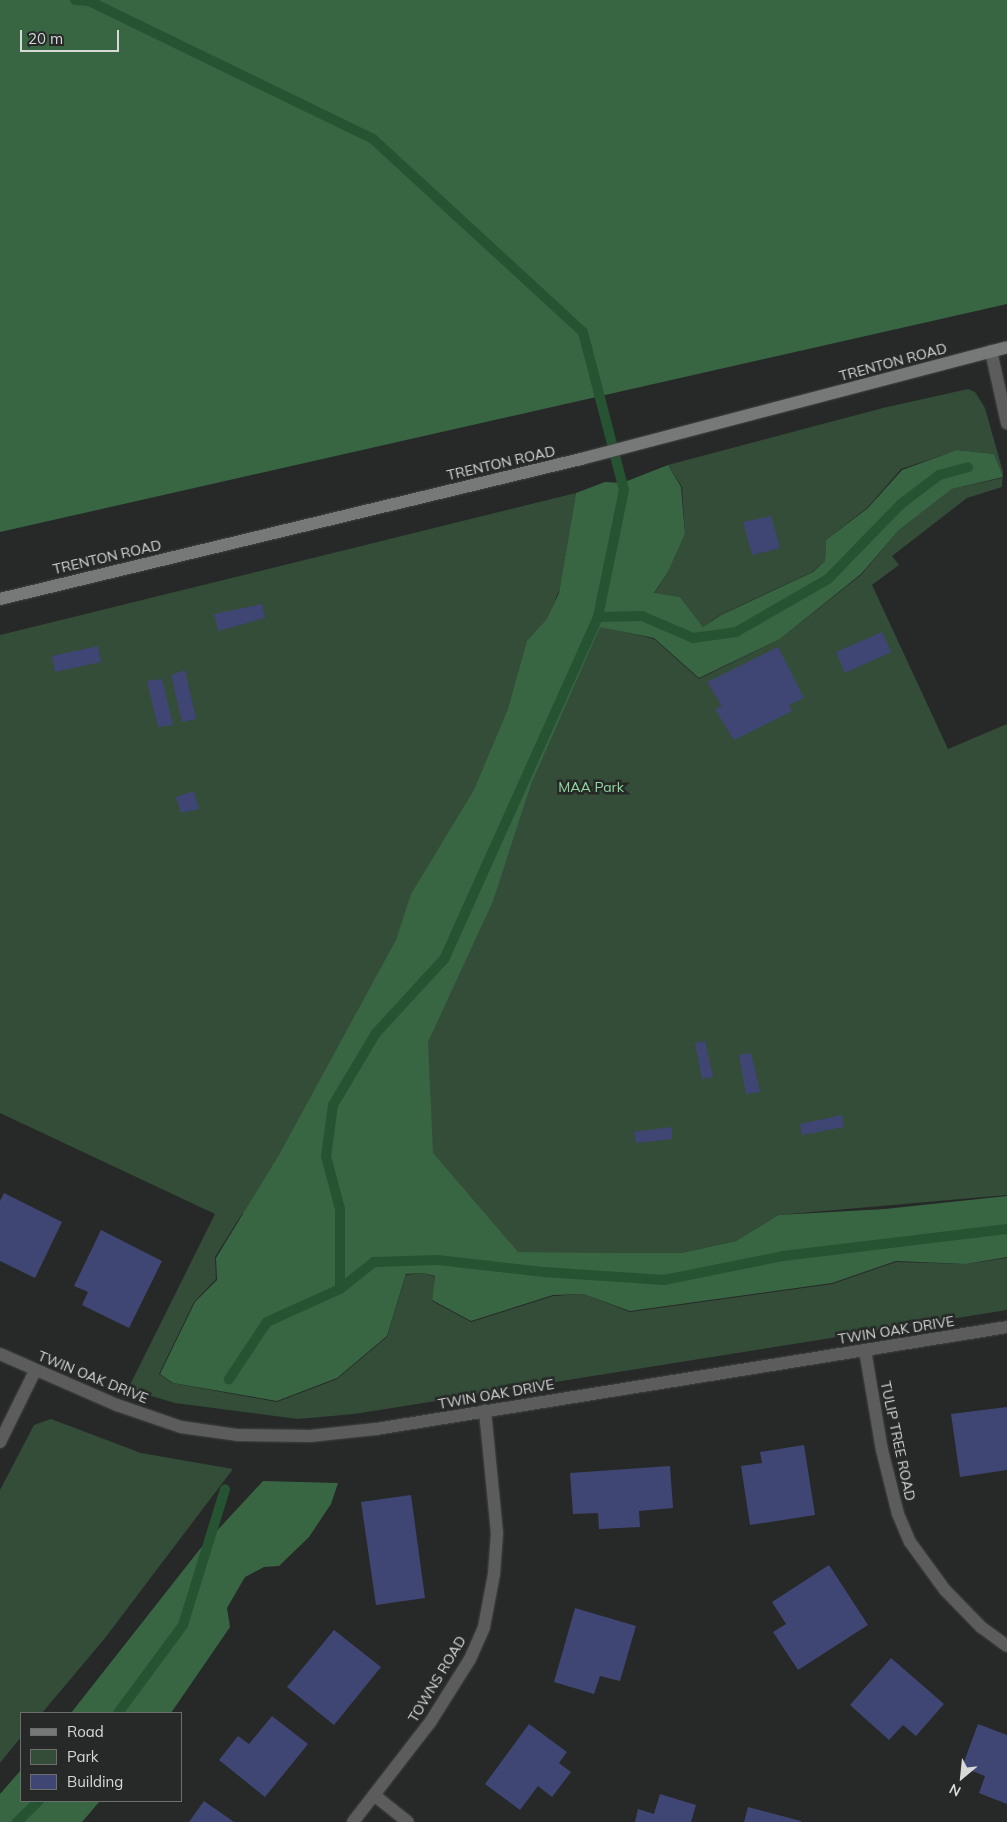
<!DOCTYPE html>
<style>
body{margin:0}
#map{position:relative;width:1007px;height:1822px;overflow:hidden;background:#262927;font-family:Mulish,sans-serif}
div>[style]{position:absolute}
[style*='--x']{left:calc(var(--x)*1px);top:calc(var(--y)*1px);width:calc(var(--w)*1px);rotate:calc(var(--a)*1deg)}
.green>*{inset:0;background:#334d39}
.forest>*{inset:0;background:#386643}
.stream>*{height:10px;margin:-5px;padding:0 5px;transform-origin:5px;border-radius:5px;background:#265432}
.building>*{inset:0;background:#404673}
.roads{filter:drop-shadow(0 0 1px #424543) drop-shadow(0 0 1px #424543)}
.service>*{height:12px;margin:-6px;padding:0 6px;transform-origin:6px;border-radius:6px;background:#5b5c5b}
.minor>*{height:12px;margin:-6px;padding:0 6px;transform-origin:6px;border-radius:6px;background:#5b5c5b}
.secondary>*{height:12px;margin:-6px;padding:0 6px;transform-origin:6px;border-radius:6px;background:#777978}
span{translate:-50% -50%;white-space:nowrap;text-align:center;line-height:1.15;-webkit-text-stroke:5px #262927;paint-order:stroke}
.street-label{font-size:14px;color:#d7d9d7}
.park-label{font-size:14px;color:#92d9a1}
.legend{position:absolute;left:20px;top:1712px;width:162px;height:90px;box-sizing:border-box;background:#262927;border:1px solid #6d6f6d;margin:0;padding:6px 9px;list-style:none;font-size:15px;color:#d7d9d7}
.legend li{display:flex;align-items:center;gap:10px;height:25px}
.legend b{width:25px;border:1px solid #6d6f6d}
.north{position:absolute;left:937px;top:1752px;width:50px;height:50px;-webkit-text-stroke:4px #262927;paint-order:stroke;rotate:208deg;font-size:14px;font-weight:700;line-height:20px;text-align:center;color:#d7d9d7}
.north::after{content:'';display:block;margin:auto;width:18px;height:22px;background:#d7d9d7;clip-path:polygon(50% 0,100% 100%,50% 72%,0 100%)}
.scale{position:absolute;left:20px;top:30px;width:99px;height:22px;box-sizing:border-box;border:2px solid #d7d9d7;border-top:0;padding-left:6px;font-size:15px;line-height:18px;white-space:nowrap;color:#d7d9d7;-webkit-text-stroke:4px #262927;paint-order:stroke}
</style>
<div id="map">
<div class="green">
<i style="clip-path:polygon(968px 389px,975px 392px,985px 408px,1003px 472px,1002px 487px,967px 498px,892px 556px,899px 565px,872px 585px,948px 749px,1007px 724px,1007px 1195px,778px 1215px,736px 1241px,681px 1253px,518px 1252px,242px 1214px,215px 1257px,216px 1279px,194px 1302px,159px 1374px,172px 1383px,277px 1402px,337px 1379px,387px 1337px,406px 1275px,423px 1273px,435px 1277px,432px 1301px,471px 1322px,553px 1296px,583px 1294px,630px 1312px,832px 1284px,896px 1262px,966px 1264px,1007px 1258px,1007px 1310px,354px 1414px,298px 1419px,175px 1403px,128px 1389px,215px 1214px,0 1113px,0 635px,576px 493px,560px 588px,550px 614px,654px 639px,699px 679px,780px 639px,861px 575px,899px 530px,952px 489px,1002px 478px,994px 454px,958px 450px,901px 469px,868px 507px,826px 540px,825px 561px,812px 572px,720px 615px,703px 627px,680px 597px,654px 594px,668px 572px,685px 534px,682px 487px,668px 465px,883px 408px)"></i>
<i style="clip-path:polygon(51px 1419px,141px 1453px,233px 1469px,105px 1638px,42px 1713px,21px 1713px,21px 1737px,0 1763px,0 1490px,34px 1425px)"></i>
</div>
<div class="forest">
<i style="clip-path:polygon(0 0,1007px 0,1007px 304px,0 532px)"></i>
<i style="clip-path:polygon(957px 450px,994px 454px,1003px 477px,952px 489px,899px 530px,861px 574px,780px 639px,699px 678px,654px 638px,600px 627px,531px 784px,493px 901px,428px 1042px,433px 1153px,518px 1252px,681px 1253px,736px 1241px,778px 1215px,885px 1209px,1007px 1196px,1007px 1257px,966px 1264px,896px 1261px,832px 1283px,630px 1311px,583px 1294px,553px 1295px,471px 1321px,432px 1300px,435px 1276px,423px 1273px,406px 1274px,387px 1336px,337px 1378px,277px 1401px,173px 1383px,160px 1374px,195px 1302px,217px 1280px,216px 1258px,279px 1155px,396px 940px,411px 894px,474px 790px,508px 709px,527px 641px,547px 619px,559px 593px,576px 493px,605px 482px,622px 483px,668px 465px,681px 487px,685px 534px,668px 572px,654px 593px,680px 597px,703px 627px,721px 615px,813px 572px,825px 561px,826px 540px,868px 508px,902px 470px)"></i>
<i style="clip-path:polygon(263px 1481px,338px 1483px,331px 1504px,309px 1537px,279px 1566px,264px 1567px,245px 1577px,227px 1608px,230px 1627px,171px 1713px,71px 1713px,200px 1549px)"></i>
<i style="clip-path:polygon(21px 1770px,21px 1801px,100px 1801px,82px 1822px,0 1822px,0 1794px)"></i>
</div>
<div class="stream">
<i style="--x:75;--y:0;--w:14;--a:4"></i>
<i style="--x:89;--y:1;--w:316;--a:25.9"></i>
<i style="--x:373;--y:139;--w:285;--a:42.6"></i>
<i style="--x:583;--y:332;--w:163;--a:75.5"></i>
<i style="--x:624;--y:490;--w:130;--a:101.6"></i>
<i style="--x:598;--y:617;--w:374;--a:114.2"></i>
<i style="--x:445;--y:958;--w:102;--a:132.6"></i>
<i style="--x:376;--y:1033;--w:84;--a:120.8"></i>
<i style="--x:333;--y:1105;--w:51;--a:97.8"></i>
<i style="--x:326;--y:1156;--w:55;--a:75.2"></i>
<i style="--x:340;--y:1209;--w:80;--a:90"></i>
<i style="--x:340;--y:1289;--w:80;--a:155.7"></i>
<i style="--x:267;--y:1322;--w:69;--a:123.7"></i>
<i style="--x:598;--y:617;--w:44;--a:-1.3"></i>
<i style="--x:642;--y:616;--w:56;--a:23.3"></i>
<i style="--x:693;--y:638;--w:43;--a:-7.9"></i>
<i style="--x:736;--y:632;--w:106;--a:-29.9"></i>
<i style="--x:828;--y:579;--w:105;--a:-45.8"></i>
<i style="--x:901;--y:504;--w:48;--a:-37.3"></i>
<i style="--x:939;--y:475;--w:30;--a:-15"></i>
<i style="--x:340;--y:1289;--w:43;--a:-38.5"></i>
<i style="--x:374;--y:1262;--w:64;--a:-1.8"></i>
<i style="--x:438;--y:1260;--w:107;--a:6.5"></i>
<i style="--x:544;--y:1272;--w:120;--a:3.8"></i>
<i style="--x:664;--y:1280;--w:121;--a:-11.4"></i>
<i style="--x:783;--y:1256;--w:226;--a:-6.9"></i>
<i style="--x:118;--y:1713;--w:109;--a:-53.5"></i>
<i style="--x:183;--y:1625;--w:142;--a:-72.8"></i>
<i style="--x:17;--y:1822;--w:30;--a:-44"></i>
</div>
<div class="building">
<i style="clip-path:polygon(771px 516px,780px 548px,752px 555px,743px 522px)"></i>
<i style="clip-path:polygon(262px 604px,265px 618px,218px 631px,214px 614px)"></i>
<i style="clip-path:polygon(882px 632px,891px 652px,845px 673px,836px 652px)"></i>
<i style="clip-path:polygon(98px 646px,101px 662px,55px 672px,52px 656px)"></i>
<i style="clip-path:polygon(778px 647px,804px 698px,789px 705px,792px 711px,734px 740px,715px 709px,722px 706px,707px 682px)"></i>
<i style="clip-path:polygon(185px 670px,196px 719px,182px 722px,171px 675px)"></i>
<i style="clip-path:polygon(162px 679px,173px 725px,158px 727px,147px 681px)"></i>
<i style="clip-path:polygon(194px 791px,199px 809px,181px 813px,176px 797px)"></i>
<i style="clip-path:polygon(705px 1041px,713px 1077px,702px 1079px,695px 1043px)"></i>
<i style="clip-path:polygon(751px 1053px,760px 1092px,746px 1094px,739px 1055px)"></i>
<i style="clip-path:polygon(842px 1115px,844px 1127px,802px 1135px,800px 1124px)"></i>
<i style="clip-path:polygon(672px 1127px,672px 1139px,636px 1143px,634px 1132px)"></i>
<i style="clip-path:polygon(4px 1193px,62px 1222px,35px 1278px,0 1261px,0 1201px)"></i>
<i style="clip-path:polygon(101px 1230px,162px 1261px,129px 1328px,82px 1305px,88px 1292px,74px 1286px)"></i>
<i style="clip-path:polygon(1007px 1407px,1007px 1470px,960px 1477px,951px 1414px)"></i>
<i style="clip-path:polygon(804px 1445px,815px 1515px,750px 1525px,741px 1466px,762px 1463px,760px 1452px)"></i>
<i style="clip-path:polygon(670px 1466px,673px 1508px,639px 1511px,640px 1527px,599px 1529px,598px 1513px,573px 1514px,570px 1473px)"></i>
<i style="clip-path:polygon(411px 1495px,425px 1598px,376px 1605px,361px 1502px)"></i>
<i style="clip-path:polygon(829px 1565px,868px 1625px,798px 1670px,773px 1632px,786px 1624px,772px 1602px)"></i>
<i style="clip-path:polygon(575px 1608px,636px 1626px,620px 1681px,600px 1676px,594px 1694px,554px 1682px)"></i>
<i style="clip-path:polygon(334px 1630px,381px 1667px,334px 1725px,287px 1687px)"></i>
<i style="clip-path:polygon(891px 1658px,944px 1704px,916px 1736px,903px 1725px,889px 1740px,850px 1705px)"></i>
<i style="clip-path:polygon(272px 1716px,308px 1744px,265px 1797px,219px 1760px,238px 1736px,249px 1744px)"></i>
<i style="clip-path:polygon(529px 1724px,567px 1752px,559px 1763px,571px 1772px,552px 1797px,538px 1786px,520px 1810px,485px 1784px)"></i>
<i style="clip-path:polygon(978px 1724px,1007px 1735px,1007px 1804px,979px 1793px,985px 1776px,962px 1767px)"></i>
<i style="clip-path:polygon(660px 1794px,696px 1805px,691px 1822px,635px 1822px,638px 1809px,654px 1814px)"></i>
<i style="clip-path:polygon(204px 1801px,234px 1822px,189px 1822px)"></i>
<i style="clip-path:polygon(748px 1807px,801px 1821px,801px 1822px,744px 1822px)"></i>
</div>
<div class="roads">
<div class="service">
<i style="--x:991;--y:351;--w:74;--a:77.5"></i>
</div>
<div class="minor">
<i style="--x:865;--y:1350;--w:101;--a:80.4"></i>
<i style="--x:882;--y:1450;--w:66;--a:76"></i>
<i style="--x:898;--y:1514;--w:30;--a:67"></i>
<i style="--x:910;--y:1542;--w:59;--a:53.9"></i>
<i style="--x:945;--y:1590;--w:52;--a:45.8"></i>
<i style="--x:981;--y:1627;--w:32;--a:36"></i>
<i style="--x:0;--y:1354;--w:128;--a:23.6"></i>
<i style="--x:117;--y:1405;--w:68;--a:19"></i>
<i style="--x:181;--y:1427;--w:58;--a:8"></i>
<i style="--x:238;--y:1435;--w:72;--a:0.8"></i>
<i style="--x:310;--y:1436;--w:66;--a:-6.1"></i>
<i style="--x:376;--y:1429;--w:639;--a:-9.18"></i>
<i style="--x:0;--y:1442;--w:79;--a:-63.8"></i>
<i style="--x:374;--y:1795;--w:43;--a:38.5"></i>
<i style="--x:353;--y:1822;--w:128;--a:-52.3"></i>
<i style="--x:431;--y:1721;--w:73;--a:-57.8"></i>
<i style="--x:470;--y:1659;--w:35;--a:-66"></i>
<i style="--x:484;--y:1627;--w:54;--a:-79.3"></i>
<i style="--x:494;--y:1574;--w:41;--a:-85.8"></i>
<i style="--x:497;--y:1533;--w:123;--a:-95.6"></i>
</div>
<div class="secondary">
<i style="--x:0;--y:599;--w:598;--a:-13.55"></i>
<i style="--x:581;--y:459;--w:440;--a:-14.7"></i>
</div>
</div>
<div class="street-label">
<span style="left:893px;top:362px;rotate:-15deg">TRENTON ROAD</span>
<span style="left:501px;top:463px;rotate:-13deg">TRENTON ROAD</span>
<span style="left:107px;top:557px;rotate:-13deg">TRENTON ROAD</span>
<span style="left:896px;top:1330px;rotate:-9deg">TWIN OAK DRIVE</span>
<span style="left:93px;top:1377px;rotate:22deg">TWIN OAK DRIVE</span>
<span style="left:496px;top:1394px;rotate:-10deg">TWIN OAK DRIVE</span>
<span style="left:898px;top:1441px;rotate:78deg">TULIP TREE ROAD</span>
<span style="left:437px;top:1679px;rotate:-59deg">TOWNS ROAD</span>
</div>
<div class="park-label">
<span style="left:591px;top:787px">MAA Park</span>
</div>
<ul class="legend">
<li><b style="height:6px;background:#777978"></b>Road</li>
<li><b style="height:14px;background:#334d39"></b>Park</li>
<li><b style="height:14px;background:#404673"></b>Building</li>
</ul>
<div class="north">N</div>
<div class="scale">20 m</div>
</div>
